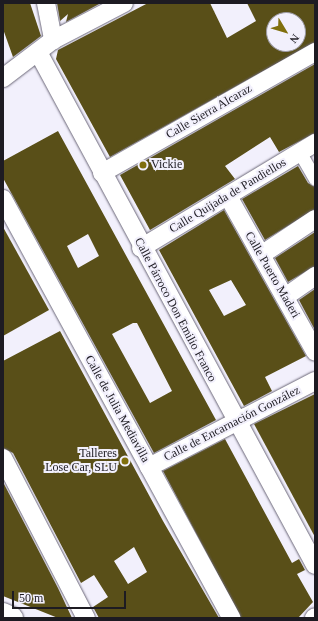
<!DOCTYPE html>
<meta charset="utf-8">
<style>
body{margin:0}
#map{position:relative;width:318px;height:621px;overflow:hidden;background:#f2f0fc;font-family:Georgia,serif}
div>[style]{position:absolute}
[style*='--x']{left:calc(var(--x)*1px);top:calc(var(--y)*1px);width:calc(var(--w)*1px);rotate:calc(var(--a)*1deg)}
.building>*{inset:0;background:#594f18}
.roads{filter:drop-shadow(0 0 1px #6b6778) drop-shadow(0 0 1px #6b6778)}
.pedestrian>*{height:13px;margin:-6.5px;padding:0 6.5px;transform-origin:6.5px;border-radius:6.5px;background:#fff}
.minor>*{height:18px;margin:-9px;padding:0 9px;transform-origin:9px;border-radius:9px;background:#fff}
.tertiary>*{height:22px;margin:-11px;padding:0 11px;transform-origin:11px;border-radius:11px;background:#fff}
.dots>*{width:11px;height:11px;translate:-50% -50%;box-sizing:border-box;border:2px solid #f2f0fc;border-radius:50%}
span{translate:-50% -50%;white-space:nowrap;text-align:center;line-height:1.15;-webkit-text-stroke:4px #f2f0fc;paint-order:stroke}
.street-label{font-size:12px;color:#1d1b22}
.poi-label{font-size:12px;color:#1d1b22}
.left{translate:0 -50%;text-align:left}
.right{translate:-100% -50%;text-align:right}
.frame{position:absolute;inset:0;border:4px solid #1d1b22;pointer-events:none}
.north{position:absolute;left:266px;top:12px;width:40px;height:40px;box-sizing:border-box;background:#f2f0fc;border:1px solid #9d9ba5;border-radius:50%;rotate:128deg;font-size:11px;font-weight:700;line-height:16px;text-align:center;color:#1d1b22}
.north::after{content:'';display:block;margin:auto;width:14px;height:18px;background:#806f0d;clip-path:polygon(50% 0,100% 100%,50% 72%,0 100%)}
.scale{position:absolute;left:12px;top:591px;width:114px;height:18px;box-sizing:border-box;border:2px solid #1d1b22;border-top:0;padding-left:5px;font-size:12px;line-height:14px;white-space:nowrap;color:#1d1b22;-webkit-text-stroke:3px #f2f0fc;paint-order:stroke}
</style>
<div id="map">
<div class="building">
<i style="clip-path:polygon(3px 3px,30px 3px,41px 36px,13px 57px,3px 29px)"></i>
<i style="clip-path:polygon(57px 3px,101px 3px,66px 22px,68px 14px,60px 21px)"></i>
<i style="clip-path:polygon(evenodd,148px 3px,210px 3px,227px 38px,256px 21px,247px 3px,315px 3px,315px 42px,110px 157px,56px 59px,58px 50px,148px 3px,274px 20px,298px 20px,298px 44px,274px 44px,274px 20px)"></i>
<i style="clip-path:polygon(315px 64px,315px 133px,279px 152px,270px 137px,225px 166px,235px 179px,150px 230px,120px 175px)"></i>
<i style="clip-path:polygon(evenodd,58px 131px,216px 420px,154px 453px,3px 178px,3px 161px,58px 131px,88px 234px,99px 256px,78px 268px,67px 246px,88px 234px,58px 131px,133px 323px,137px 323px,172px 391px,150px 403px,112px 334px,133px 323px)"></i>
<i style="clip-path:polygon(298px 166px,308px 183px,315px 187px,315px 209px,265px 240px,242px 199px)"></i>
<i style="clip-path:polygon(evenodd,224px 210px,306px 356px,265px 377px,272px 391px,244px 406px,159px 250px,224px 210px,231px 280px,246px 305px,224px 316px,209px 290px,231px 280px)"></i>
<i style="clip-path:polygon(3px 227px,49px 310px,3px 336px)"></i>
<i style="clip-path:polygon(315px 232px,315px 266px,288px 282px,275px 258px)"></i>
<i style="clip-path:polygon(315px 289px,315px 330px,299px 300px)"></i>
<i style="clip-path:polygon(evenodd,60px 331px,163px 521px,219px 618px,99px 618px,93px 607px,108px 597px,94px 575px,81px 583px,13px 453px,3px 448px,3px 361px,60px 331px,134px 547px,147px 572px,128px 584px,114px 561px,134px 547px)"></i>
<i style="clip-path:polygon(315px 394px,315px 537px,254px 424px)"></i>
<i style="clip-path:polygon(225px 439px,292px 563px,299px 559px,305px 570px,297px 574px,313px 602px,298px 618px,241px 618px,163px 471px)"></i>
<i style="clip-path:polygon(3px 482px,58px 588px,72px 618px,58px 618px,3px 596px)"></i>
</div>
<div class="roads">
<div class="pedestrian">
<i style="--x:300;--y:153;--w:30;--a:60"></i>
</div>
<div class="minor">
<i style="--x:46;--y:3;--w:38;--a:79"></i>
<i style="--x:38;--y:52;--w:583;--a:61.63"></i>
<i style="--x:3;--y:78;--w:63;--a:-37.2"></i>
<i style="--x:53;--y:40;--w:80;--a:-27.5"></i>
<i style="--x:102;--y:173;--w:245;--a:-29.6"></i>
<i style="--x:229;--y:198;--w:176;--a:60.7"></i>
<i style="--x:3;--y:199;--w:477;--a:61.4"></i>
<i style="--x:141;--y:248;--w:203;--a:-31.1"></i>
<i style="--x:261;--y:255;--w:65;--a:-33.7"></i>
<i style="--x:285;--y:297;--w:37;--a:-35"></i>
<i style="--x:3;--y:458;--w:180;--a:62.6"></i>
<i style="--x:149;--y:467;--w:187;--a:-27.4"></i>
<i style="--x:314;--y:618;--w:1;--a:-45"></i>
</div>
<div class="tertiary">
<i style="--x:3;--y:614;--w:10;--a:24"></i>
</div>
</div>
<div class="dots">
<i style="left:143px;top:165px;background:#806f0d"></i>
<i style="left:125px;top:461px;background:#806f0d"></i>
</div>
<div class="street-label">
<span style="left:209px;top:112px;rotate:-30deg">Calle Sierra Alcaraz</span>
<span style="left:228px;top:196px;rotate:-31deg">Calle Quijada de Pandiellos</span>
<span style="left:272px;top:275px;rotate:60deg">Calle Puerto Maderi</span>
<span style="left:175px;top:310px;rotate:62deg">Calle Párroco Don Emilio Franco</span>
<span style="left:117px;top:409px;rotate:61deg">Calle de Julia Mediavilla</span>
<span style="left:232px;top:424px;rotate:-27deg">Calle de Encarnación González</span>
</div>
<div class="poi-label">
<span class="left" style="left:151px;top:165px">Vickie</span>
<span class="right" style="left:117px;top:461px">Talleres<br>Lose Car, SLU</span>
</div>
<div class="frame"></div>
<div class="north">N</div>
<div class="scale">50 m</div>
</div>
